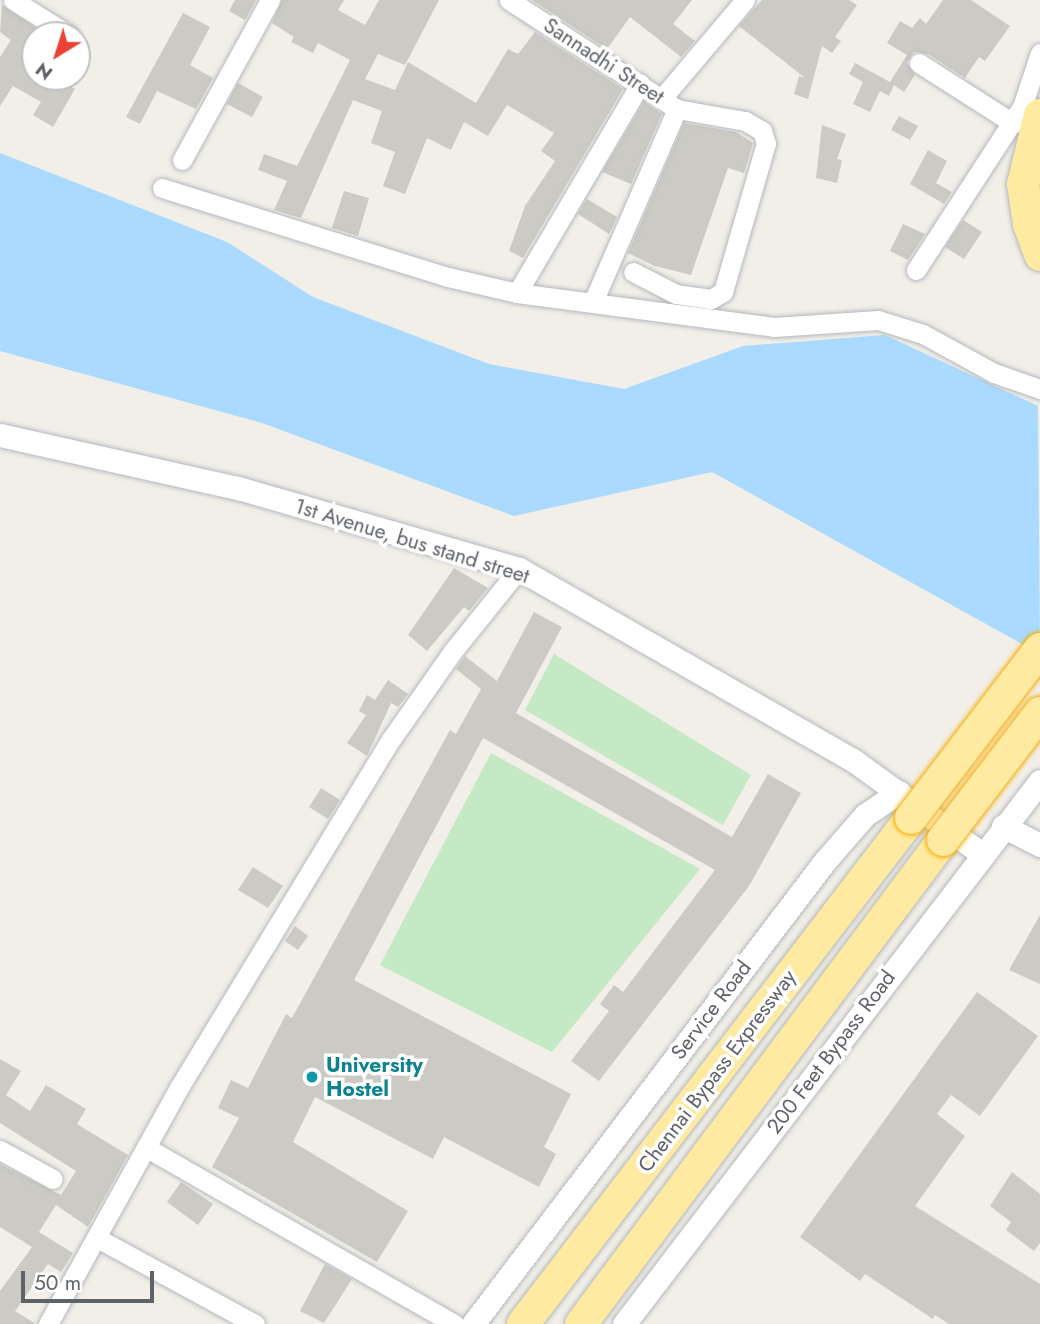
<!DOCTYPE html>
<style>
body{margin:0}
#map{position:relative;width:1040px;height:1324px;overflow:hidden;background:#f1efe8;font-family:Jost,sans-serif}
div>[style]{position:absolute}
[style*='--x']{left:calc(var(--x)*1px);top:calc(var(--y)*1px);width:calc(var(--w)*1px);rotate:calc(var(--a)*1deg)}
.green>*{inset:0;background:#c5e8c5}
.water>*{inset:0;background:#aadaff}
.building>*{inset:0;background:#cccac5}
.roads{filter:drop-shadow(0 0 2px #b5b8bc) drop-shadow(0 0 2px #b5b8bc)}
.minor>*{height:19px;margin:-9.5px;padding:0 9.5px;transform-origin:9.5px;border-radius:9.5px;background:#fff}
.tertiary>*{height:23px;margin:-11.5px;padding:0 11.5px;transform-origin:11.5px;border-radius:11.5px;background:#fff}
.trunk>*{height:32px;margin:-16px;padding:0 16px;transform-origin:16px;border-radius:16px;background:#feeaa1}
.bridges{filter:drop-shadow(0 0 2px #f9ab00) drop-shadow(0 0 2px #f9ab00)}
.trunk-bridge>*{height:32px;margin:-16px;padding:0 16px;transform-origin:16px;border-radius:16px;background:#feeaa1}
.dots>*{width:19px;height:19px;translate:-50% -50%;box-sizing:border-box;border:4px solid #fff;border-radius:50%}
span{translate:-50% -50%;white-space:nowrap;text-align:center;line-height:1.15;-webkit-text-stroke:7px #fff;paint-order:stroke}
.street-label{font-size:21px;color:#5f6368}
.culture-label{font-size:21px;color:#0d838f;font-weight:700}
.left{translate:0 -50%;text-align:left}
.north{position:absolute;left:21px;top:21px;width:70px;height:70px;box-sizing:border-box;background:#fff;border:2px solid #bfc1c3;border-radius:50%;rotate:218deg;font-size:19px;font-weight:700;line-height:28px;text-align:center;color:#5f6368}
.north::after{content:'';display:block;margin:auto;width:24px;height:32px;background:#ea4335;clip-path:polygon(50% 0,100% 100%,50% 72%,0 100%)}
.scale{position:absolute;left:21px;top:1271px;width:133px;height:32px;box-sizing:border-box;border:4px solid #5f6368;border-top:0;padding-left:9px;font-size:21px;line-height:24px;white-space:nowrap;color:#5f6368;-webkit-text-stroke:5px #fff;paint-order:stroke}
</style>
<div id="map">
<div class="green">
<i style="clip-path:polygon(554px 654px,751px 775px,723px 825px,525px 710px)"></i>
<i style="clip-path:polygon(491px 753px,700px 869px,552px 1052px,380px 965px)"></i>
</div>
<div class="water">
<i style="clip-path:polygon(0 153px,227px 242px,313px 297px,489px 364px,624px 389px,743px 346px,885px 335px,1038px 406px,1040px 654px,712px 472px,514px 516px,262px 423px,0 351px)"></i>
</div>
<div class="building">
<i style="clip-path:polygon(235px 0,256px 0,245px 20px,229px 11px)"></i>
<i style="clip-path:polygon(282px 0,344px 0,338px 10px,365px 25px,379px 0,439px 0,405px 65px,378px 54px,365px 79px,395px 90px,408px 62px,476px 103px,508px 49px,518px 54px,535px 32px,623px 89px,523px 258px,509px 251px,525px 206px,555px 161px,541px 151px,554px 133px,507px 105px,488px 136px,464px 122px,451px 150px,427px 138px,405px 194px,383px 186px,395px 152px,371px 143px,382px 111px,353px 100px,301px 218px,274px 210px,287px 181px,258px 170px,264px 154px,297px 166px,350px 60px,318px 43px,313px 53px,291px 42px,294px 37px,272px 23px)"></i>
<i style="clip-path:polygon(532px 0,692px 0,673px 24px,695px 41px,681px 57px,630px 17px,607px 49px)"></i>
<i style="clip-path:polygon(762px 0,849px 0,857px 5px,835px 37px,841px 41px,832px 53px,822px 46px,808px 99px,794px 94px,799px 76px,805px 78px,739px 26px)"></i>
<i style="clip-path:polygon(943px 0,971px 0,1010px 26px,985px 61px,979px 57px,965px 78px,928px 54px,914px 52px,907px 63px,915px 75px,904px 92px,894px 85px,889px 96px,880px 91px,870px 112px,853px 104px,863px 82px,849px 74px,855px 63px,890px 82px,907px 55px,887px 43px,900px 21px,912px 28px,920px 18px,926px 24px)"></i>
<i style="clip-path:polygon(2px 5px,42px 32px,35px 35px,35px 77px,54px 77px,75px 89px,53px 127px,33px 115px,41px 102px,13px 86px,0 106px,0 57px,11px 40px,0 32px)"></i>
<i style="clip-path:polygon(183px 13px,210px 27px,190px 65px,213px 78px,196px 109px,157px 91px,140px 124px,126px 117px)"></i>
<i style="clip-path:polygon(238px 83px,263px 97px,252px 117px,227px 104px)"></i>
<i style="clip-path:polygon(644px 102px,662px 114px,631px 184px,602px 172px)"></i>
<i style="clip-path:polygon(899px 116px,918px 126px,910px 140px,891px 130px)"></i>
<i style="clip-path:polygon(684px 123px,736px 132px,753px 143px,744px 173px,728px 168px,691px 275px,655px 266px,628px 253px)"></i>
<i style="clip-path:polygon(822px 125px,846px 134px,837px 159px,842px 160px,837px 183px,816px 178px)"></i>
<i style="clip-path:polygon(928px 150px,947px 161px,936px 183px,952px 192px,944px 204px,910px 184px)"></i>
<i style="clip-path:polygon(344px 191px,369px 198px,358px 236px,332px 228px)"></i>
<i style="clip-path:polygon(587px 199px,617px 217px,609px 234px,578px 214px)"></i>
<i style="clip-path:polygon(963px 220px,982px 232px,964px 259px,945px 247px)"></i>
<i style="clip-path:polygon(903px 224px,925px 234px,908px 260px,890px 251px)"></i>
<i style="clip-path:polygon(454px 568px,488px 588px,469px 611px,464px 607px,427px 651px,408px 635px)"></i>
<i style="clip-path:polygon(534px 612px,562px 627px,516px 713px,732px 837px,768px 774px,801px 793px,749px 886px,599px 1081px,571px 1061px,609px 1011px,600px 1004px,614px 985px,623px 992px,715px 870px,483px 738px,354px 980px,571px 1094px,544px 1147px,556px 1154px,539px 1187px,444px 1137px,433px 1159px,315px 1097px,293px 1142px,408px 1211px,377px 1262px,212px 1167px,239px 1118px,218px 1108px,231px 1080px,248px 1088px,286px 1014px,292px 1018px,450px 730px,456px 734px,481px 689px,456px 669px,465px 656px,497px 681px)"></i>
<i style="clip-path:polygon(388px 680px,408px 694px,398px 707px,391px 703px,367px 756px,347px 743px,366px 715px,359px 711px,367px 695px,375px 700px)"></i>
<i style="clip-path:polygon(321px 788px,340px 800px,328px 819px,309px 807px)"></i>
<i style="clip-path:polygon(253px 867px,283px 886px,268px 908px,238px 890px)"></i>
<i style="clip-path:polygon(1040px 915px,1040px 984px,1009px 970px)"></i>
<i style="clip-path:polygon(295px 926px,308px 936px,298px 950px,285px 941px)"></i>
<i style="clip-path:polygon(977px 992px,1038px 1036px,980px 1116px,951px 1095px,937px 1114px,965px 1136px,915px 1206px,1040px 1284px,1040px 1324px,949px 1324px,935px 1315px,933px 1319px,865px 1274px,860px 1281px,800px 1237px)"></i>
<i style="clip-path:polygon(0 1059px,21px 1071px,6px 1095px,30px 1111px,46px 1085px,86px 1109px,77px 1124px,128px 1155px,88px 1227px,56px 1205px,39px 1232px,73px 1253px,61px 1272px,48px 1264px,15px 1311px,36px 1324px,0 1324px,0 1291px,32px 1247px,0 1227px,0 1164px,61px 1195px,76px 1171px,0 1123px)"></i>
<i style="clip-path:polygon(1012px 1172px,1040px 1194px,1040px 1243px,1034px 1251px,1006px 1230px,1011px 1222px,990px 1206px)"></i>
<i style="clip-path:polygon(181px 1182px,213px 1204px,198px 1225px,167px 1202px)"></i>
<i style="clip-path:polygon(325px 1264px,352px 1279px,324px 1323px,300px 1311px)"></i>
</div>
<div class="roads">
<div class="minor">
<i style="--x:13;--y:0;--w:66;--a:32"></i>
<i style="--x:509;--y:0;--w:200;--a:33"></i>
<i style="--x:677;--y:109;--w:69;--a:10"></i>
<i style="--x:745;--y:121;--w:20;--a:30"></i>
<i style="--x:762;--y:131;--w:13;--a:72"></i>
<i style="--x:766;--y:143;--w:155;--a:106.1"></i>
<i style="--x:723;--y:292;--w:14;--a:150"></i>
<i style="--x:711;--y:299;--w:35;--a:-172"></i>
<i style="--x:676;--y:294;--w:48;--a:-152.9"></i>
<i style="--x:919;--y:63;--w:112;--a:32.6"></i>
<i style="--x:663;--y:97;--w:127;--a:-49.8"></i>
<i style="--x:182;--y:160;--w:183;--a:-61.2"></i>
<i style="--x:162;--y:188;--w:300;--a:17.3"></i>
<i style="--x:448;--y:277;--w:71;--a:13.1"></i>
<i style="--x:517;--y:293;--w:259;--a:7.5"></i>
<i style="--x:774;--y:327;--w:104;--a:-3.9"></i>
<i style="--x:878;--y:320;--w:47;--a:17.3"></i>
<i style="--x:923;--y:334;--w:81;--a:28.8"></i>
<i style="--x:994;--y:373;--w:49;--a:19.2"></i>
<i style="--x:916;--y:270;--w:194;--a:-57"></i>
<i style="--x:1022;--y:107;--w:57;--a:-71.6"></i>
<i style="--x:517;--y:293;--w:243;--a:-59.5"></i>
<i style="--x:593;--y:302;--w:210;--a:-66.5"></i>
<i style="--x:147;--y:1148;--w:354;--a:29.8"></i>
<i style="--x:0;--y:1150;--w:60;--a:28.7"></i>
<i style="--x:97;--y:1238;--w:180;--a:28.6"></i>
<i style="--x:48;--y:1324;--w:272;--a:-61"></i>
<i style="--x:180;--y:1086;--w:407;--a:-58.7"></i>
<i style="--x:392;--y:738;--w:106;--a:-55"></i>
<i style="--x:453;--y:651;--w:105;--a:-51.2"></i>
</div>
<div class="tertiary">
<i style="--x:0;--y:435;--w:244;--a:12.6"></i>
<i style="--x:238;--y:488;--w:292;--a:16.1"></i>
<i style="--x:519;--y:569;--w:385;--a:29.8"></i>
<i style="--x:853;--y:760;--w:160;--a:36.1"></i>
<i style="--x:1003;--y:826;--w:42;--a:27.2"></i>
<i style="--x:473;--y:1324;--w:582;--a:-52.76"></i>
<i style="--x:825;--y:861;--w:61;--a:-49"></i>
<i style="--x:865;--y:815;--w:41;--a:-34.1"></i>
<i style="--x:624;--y:1324;--w:684;--a:-52.54"></i>
</div>
<div class="trunk">
<i style="--x:1040;--y:115;--w:71;--a:103.8"></i>
<i style="--x:1023;--y:184;--w:40;--a:81.5"></i>
<i style="--x:1029;--y:224;--w:33;--a:70"></i>
<i style="--x:523;--y:1324;--w:638;--a:-52.52"></i>
<i style="--x:581;--y:1324;--w:604;--a:-53.21"></i>
</div>
</div>
<div class="bridges">
<div class="trunk-bridge">
<i style="--x:911;--y:818;--w:213;--a:-52.6"></i>
<i style="--x:943;--y:840;--w:160;--a:-52.6"></i>
</div>
</div>
<div class="dots">
<i style="left:312px;top:1077px;background:#0f9aa8"></i>
</div>
<div class="street-label">
<span style="left:604px;top:61px;rotate:33deg">Sannadhi Street</span>
<span style="left:412px;top:541px;rotate:17deg">1st Avenue, bus stand street</span>
<span style="left:711px;top:1010px;rotate:-53deg">Service Road</span>
<span style="left:831px;top:1052px;rotate:-53deg">200 Feet Bypass Road</span>
<span style="left:717px;top:1071px;rotate:-53deg">Chennai Bypass Expressway</span>
</div>
<div class="culture-label">
<span class="left" style="left:326px;top:1077px">University<br>Hostel</span>
</div>
<div class="north">N</div>
<div class="scale">50 m</div>
</div>
